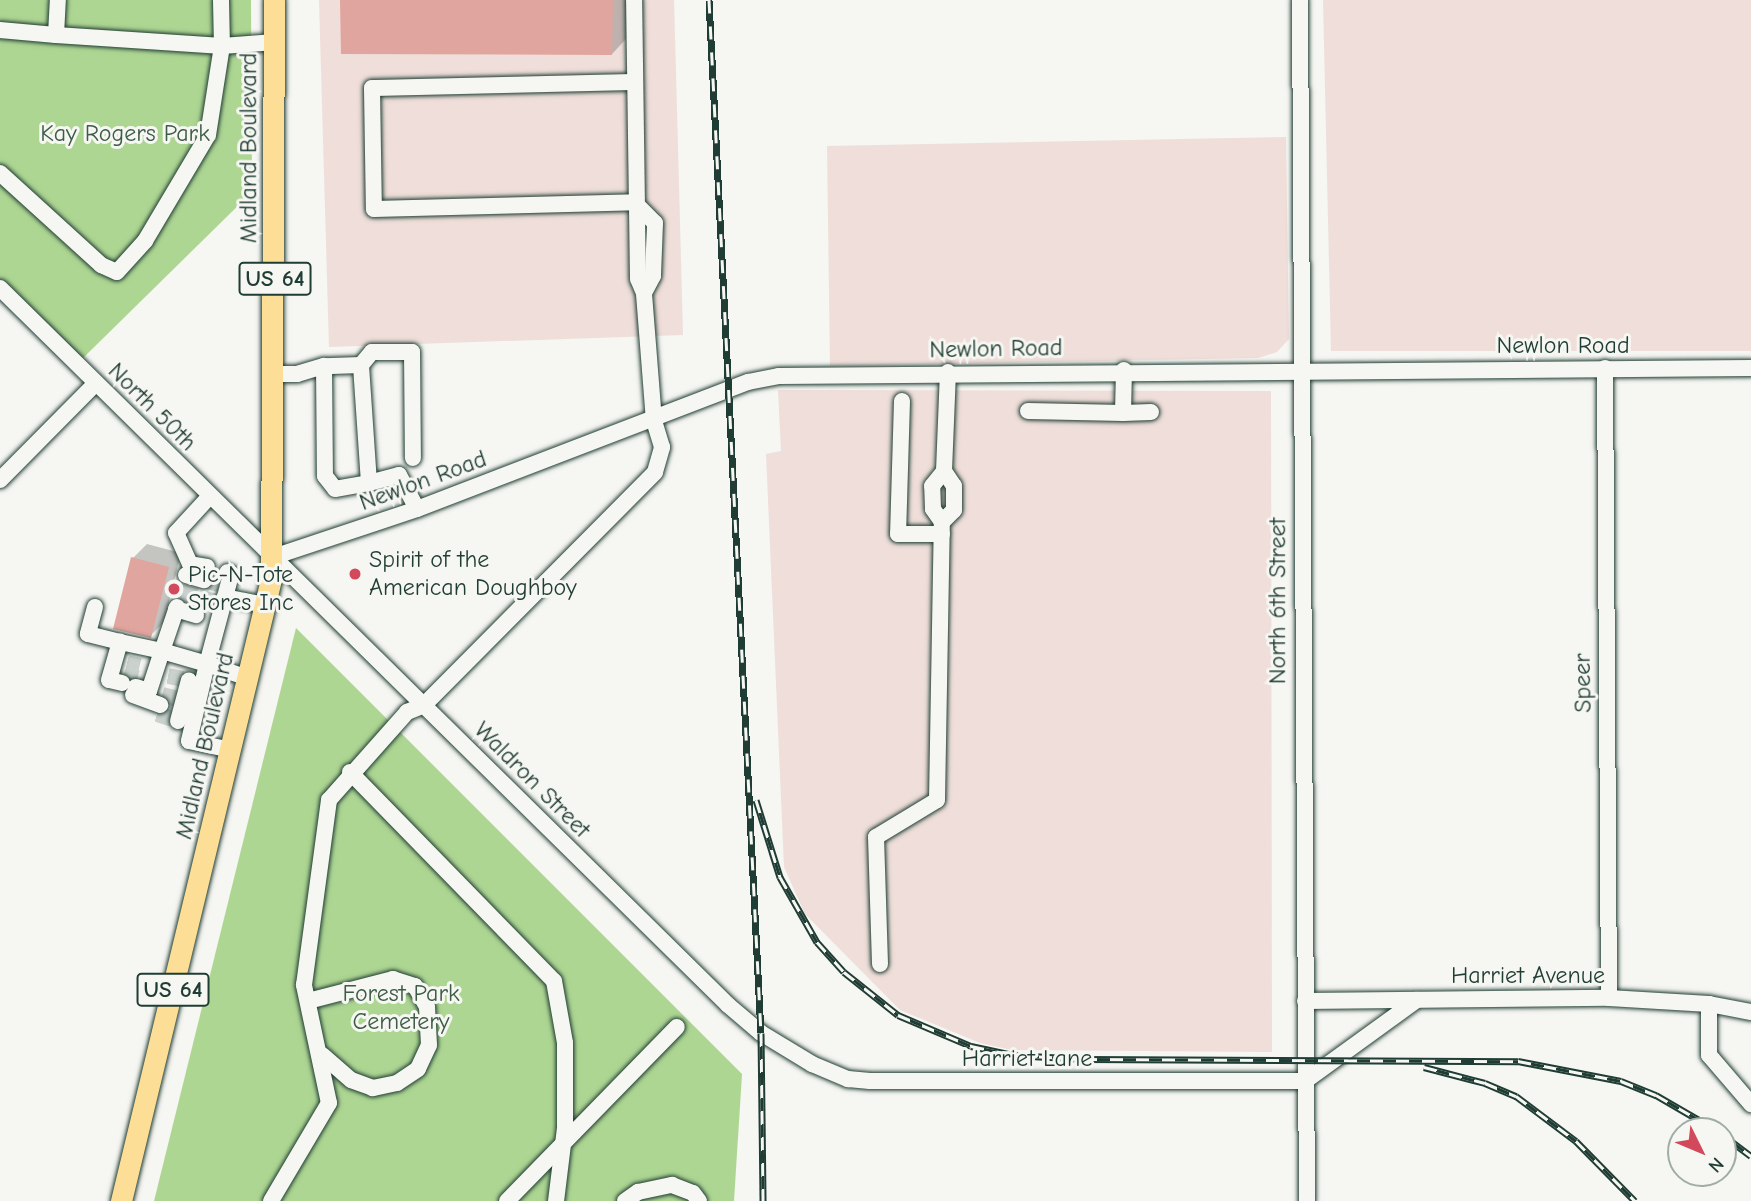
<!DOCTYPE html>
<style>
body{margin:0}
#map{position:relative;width:1751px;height:1201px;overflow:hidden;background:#f6f6f2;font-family:"Comic Neue",sans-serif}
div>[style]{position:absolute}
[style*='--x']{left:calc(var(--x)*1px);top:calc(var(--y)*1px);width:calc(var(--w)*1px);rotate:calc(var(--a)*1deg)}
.built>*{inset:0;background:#efded9}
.green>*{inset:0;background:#aed693}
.shadow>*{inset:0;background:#0003}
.building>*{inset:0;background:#dfa59e}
.minor-tunnel>*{height:16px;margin-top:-8px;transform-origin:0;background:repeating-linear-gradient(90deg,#cbd1cc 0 16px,transparent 0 24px)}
.roads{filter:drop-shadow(0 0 2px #1f3d34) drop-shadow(0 0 2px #1f3d34)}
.minor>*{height:16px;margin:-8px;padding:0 8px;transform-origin:8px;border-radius:8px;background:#f6f6f2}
.major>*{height:21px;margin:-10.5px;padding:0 10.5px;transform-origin:10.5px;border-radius:10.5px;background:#fdde96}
.rail>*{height:7px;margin-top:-3.5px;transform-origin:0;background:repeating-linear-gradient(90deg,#f6f6f2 0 13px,#1f3d34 0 26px);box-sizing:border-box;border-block:2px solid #1f3d34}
.dots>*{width:19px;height:19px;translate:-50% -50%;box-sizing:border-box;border:4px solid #f6f6f2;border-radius:50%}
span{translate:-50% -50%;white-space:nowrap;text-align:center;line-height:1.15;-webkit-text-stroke:6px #f6f6f2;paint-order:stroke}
.shield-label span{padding:2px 5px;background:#f6f6f2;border:2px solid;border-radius:5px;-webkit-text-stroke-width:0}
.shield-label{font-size:23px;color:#1f3d34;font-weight:700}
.park-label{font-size:24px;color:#3c5c47}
.street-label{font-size:24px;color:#1f3d34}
.poi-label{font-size:24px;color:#1f3d34}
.left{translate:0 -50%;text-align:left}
.north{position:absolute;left:1667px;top:1117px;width:70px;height:70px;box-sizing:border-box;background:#f6f6f2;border:2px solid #a0aca6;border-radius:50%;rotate:133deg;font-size:19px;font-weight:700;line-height:28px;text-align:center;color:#1f3d34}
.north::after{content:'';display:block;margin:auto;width:24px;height:32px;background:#d1495b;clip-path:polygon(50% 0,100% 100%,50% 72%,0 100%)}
</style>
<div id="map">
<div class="built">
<i style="clip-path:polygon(319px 0,674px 0,683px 335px,329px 347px)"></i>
<i style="clip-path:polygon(1323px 0,1751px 0,1751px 351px,1331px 351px)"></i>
<i style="clip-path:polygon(1286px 137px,1289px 339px,1277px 352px,1258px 358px,830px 366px,827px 146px)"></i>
<i style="clip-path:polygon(778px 390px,1271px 391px,1272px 1052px,1012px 1050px,980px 1043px,900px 1010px,805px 914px,784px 867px,766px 454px,781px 451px)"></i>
</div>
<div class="green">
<i style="clip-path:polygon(0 0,251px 0,252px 192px,81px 360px,0 280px)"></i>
<i style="clip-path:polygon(296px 628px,742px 1074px,734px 1201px,154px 1201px)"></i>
</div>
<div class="shadow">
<i style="clip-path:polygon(342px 0,626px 0,626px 39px,612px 54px)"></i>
<i style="clip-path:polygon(147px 544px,181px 553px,164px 622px,150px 636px,133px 558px)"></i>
</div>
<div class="building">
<i style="clip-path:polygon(340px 0,613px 0,612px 55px,341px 54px)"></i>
<i style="clip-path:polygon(131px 557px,169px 567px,151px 638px,113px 629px)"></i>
</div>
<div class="minor-tunnel">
<i style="--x:204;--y:580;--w:20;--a:15"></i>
<i style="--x:181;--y:592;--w:41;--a:15.8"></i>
<i style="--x:127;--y:663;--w:13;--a:13"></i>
<i style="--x:124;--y:674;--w:14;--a:17"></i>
<i style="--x:168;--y:676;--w:15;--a:11"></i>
<i style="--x:162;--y:695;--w:16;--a:14"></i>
<i style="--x:157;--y:714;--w:16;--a:18"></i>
</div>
<div class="roads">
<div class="minor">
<i style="--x:221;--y:0;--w:46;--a:88.8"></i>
<i style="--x:222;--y:46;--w:53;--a:-4.3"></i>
<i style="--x:1300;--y:0;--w:1201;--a:89.67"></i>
<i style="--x:0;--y:30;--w:56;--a:5.1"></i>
<i style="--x:56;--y:35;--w:35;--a:-87"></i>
<i style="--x:635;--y:82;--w:263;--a:178.7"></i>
<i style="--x:372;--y:88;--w:121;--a:89.1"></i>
<i style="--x:374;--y:209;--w:262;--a:-1.5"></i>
<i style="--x:0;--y:173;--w:137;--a:42.3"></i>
<i style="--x:101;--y:265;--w:17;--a:24"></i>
<i style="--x:117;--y:272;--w:42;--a:-47.9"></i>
<i style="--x:145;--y:241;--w:123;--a:-59.3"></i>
<i style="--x:208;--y:135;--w:90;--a:-81.1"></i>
<i style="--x:222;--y:46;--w:166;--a:-176.2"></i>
<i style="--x:636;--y:204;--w:27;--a:45"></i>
<i style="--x:655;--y:223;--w:53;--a:92.2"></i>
<i style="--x:653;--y:276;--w:19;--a:118"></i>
<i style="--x:0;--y:288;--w:1022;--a:44.56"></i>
<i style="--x:728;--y:1005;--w:43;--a:40.3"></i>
<i style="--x:761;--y:1033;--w:60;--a:31.3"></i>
<i style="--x:812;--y:1064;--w:39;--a:23"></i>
<i style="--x:848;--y:1079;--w:22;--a:5"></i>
<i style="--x:870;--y:1081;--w:435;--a:0"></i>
<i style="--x:1305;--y:1081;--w:138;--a:-35.9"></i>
<i style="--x:361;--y:365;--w:17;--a:-50"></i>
<i style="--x:372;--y:352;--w:40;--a:0"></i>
<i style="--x:412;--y:352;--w:106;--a:89.5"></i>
<i style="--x:1605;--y:368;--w:630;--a:89.64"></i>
<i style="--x:275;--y:374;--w:22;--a:0"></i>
<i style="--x:297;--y:374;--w:28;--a:-17"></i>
<i style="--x:902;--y:401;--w:133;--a:91.7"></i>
<i style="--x:898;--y:534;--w:44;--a:0"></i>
<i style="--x:1028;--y:411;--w:95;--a:1.2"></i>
<i style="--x:1123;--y:413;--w:43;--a:-88.7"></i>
<i style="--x:1123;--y:413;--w:28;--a:-2"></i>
<i style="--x:0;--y:480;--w:136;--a:-45.3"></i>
<i style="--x:369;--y:483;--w:118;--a:-93.9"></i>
<i style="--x:361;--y:365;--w:37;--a:178"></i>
<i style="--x:324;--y:366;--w:110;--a:89.5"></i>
<i style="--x:325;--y:476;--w:16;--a:52"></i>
<i style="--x:335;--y:489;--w:35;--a:-10"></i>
<i style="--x:369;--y:483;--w:31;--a:-15"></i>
<i style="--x:399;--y:475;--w:38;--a:62"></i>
<i style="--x:942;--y:522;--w:17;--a:-45"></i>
<i style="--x:954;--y:510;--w:24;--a:-90"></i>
<i style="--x:954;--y:486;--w:18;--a:-124"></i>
<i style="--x:273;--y:557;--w:152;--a:-18.4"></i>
<i style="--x:417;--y:509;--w:355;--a:-21"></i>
<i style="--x:748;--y:382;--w:32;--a:-11"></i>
<i style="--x:779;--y:376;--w:972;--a:-0.47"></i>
<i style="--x:207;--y:567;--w:17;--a:-170"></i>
<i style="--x:190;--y:564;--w:34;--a:-114"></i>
<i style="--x:176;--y:533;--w:50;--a:-47.4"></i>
<i style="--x:186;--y:575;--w:19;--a:16"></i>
<i style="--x:225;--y:597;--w:24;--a:-75"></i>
<i style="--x:231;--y:574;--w:4;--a:-153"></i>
<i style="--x:95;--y:607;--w:28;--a:105"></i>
<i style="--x:88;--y:634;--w:33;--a:14"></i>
<i style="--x:177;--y:607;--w:46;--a:108.8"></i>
<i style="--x:162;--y:651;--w:47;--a:16.1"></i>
<i style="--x:207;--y:664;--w:79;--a:103.2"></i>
<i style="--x:189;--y:741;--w:43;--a:12.1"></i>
<i style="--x:176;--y:609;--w:21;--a:17"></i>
<i style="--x:248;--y:678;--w:43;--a:-161.1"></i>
<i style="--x:207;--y:664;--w:69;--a:-75"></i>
<i style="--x:225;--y:597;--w:41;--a:11.3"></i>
<i style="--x:122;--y:683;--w:13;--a:-167"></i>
<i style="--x:109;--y:680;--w:40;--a:-74"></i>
<i style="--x:120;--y:642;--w:43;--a:12.1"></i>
<i style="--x:162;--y:651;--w:42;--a:108"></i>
<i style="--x:149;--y:691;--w:14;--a:-163"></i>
<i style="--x:133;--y:695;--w:29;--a:20"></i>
<i style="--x:178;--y:721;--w:42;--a:-75"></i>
<i style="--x:350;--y:772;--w:292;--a:45.7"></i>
<i style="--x:554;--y:981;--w:63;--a:79.9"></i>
<i style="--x:565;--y:1043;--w:85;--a:90"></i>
<i style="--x:565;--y:1128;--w:74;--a:97"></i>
<i style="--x:880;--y:964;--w:127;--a:-91.8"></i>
<i style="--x:876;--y:837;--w:71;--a:-31.2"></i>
<i style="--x:937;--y:800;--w:278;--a:-89"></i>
<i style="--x:942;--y:522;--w:16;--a:-125"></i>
<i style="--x:933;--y:509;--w:23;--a:-92"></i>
<i style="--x:932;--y:486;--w:19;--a:-51"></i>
<i style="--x:944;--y:471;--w:99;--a:-87.7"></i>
<i style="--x:308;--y:1001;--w:88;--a:-14.5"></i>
<i style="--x:393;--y:979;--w:23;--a:18"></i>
<i style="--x:415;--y:986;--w:24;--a:60"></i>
<i style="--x:427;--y:1007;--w:38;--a:87"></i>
<i style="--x:429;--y:1045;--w:26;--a:115"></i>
<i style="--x:418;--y:1069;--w:25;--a:146"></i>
<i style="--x:397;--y:1083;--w:25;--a:168"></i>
<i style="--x:373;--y:1088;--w:23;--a:-160"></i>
<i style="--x:351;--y:1080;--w:38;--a:-139"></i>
<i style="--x:1305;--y:1001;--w:304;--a:-0.6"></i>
<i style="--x:1609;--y:998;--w:100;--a:3.4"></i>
<i style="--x:1709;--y:1004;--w:43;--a:10.8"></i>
<i style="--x:1709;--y:1004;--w:51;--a:90"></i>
<i style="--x:1709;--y:1055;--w:65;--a:49.4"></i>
<i style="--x:271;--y:1201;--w:114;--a:-59.4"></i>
<i style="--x:329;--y:1103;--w:121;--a:-102"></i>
<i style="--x:304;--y:985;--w:187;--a:-82.3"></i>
<i style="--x:329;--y:800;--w:118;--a:-48.4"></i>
<i style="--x:407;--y:712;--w:18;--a:-22"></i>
<i style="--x:424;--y:705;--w:328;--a:-45.2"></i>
<i style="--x:655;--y:472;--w:26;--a:-74"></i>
<i style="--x:662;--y:447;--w:27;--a:-107"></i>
<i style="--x:654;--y:421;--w:128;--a:-94.5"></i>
<i style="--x:644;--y:293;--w:15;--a:-113"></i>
<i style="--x:638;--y:279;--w:279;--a:-90.8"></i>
<i style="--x:507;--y:1201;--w:243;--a:-45.7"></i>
<i style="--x:625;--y:1201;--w:16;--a:-35"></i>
<i style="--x:638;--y:1192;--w:35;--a:-12"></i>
<i style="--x:672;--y:1185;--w:22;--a:21"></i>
<i style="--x:693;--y:1193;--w:10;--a:53"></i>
</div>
<div class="major">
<i style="--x:121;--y:1201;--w:640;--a:-76.44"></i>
<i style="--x:271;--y:579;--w:579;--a:-89.7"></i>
</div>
</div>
<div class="rail">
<i style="--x:709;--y:0;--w:1034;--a:87.12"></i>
<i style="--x:761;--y:1033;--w:168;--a:89.3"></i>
<i style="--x:756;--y:800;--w:81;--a:72.7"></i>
<i style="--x:780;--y:877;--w:75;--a:60.4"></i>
<i style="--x:817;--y:942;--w:40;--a:48"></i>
<i style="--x:844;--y:972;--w:69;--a:38.5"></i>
<i style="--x:898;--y:1015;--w:79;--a:23"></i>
<i style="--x:971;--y:1046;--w:43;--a:12.1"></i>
<i style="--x:1013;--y:1055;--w:71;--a:3.2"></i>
<i style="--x:1084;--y:1059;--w:434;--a:0.3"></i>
<i style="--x:1518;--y:1061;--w:105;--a:11"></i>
<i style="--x:1621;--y:1081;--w:38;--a:22"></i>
<i style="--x:1656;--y:1095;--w:72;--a:30.1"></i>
<i style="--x:1424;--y:1067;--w:63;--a:14.7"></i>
<i style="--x:1485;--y:1083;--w:34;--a:23"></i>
<i style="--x:1516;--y:1096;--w:75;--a:36.9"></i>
<i style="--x:1576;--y:1141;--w:84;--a:45.5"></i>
<i style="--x:1723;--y:1135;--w:35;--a:37"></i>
</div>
<div class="dots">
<i style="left:355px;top:574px;background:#d1495b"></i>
<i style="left:174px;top:589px;background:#d1495b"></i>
</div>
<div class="shield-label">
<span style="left:275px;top:279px">US 64</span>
<span style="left:173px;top:990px">US 64</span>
</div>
<div class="park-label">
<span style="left:125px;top:134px">Kay Rogers Park</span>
<span style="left:401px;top:1008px">Forest Park<br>Cemetery</span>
</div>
<div class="street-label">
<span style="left:249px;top:148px;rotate:-90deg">Midland Boulevard</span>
<span style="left:1563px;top:346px">Newlon Road</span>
<span style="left:996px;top:349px;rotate:-1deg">Newlon Road</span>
<span style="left:152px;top:407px;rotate:45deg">North 50th</span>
<span style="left:423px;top:481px;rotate:-20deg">Newlon Road</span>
<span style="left:1278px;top:601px;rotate:-90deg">North 6th Street</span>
<span style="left:1583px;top:683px;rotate:-91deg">Speer</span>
<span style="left:205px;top:746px;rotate:-77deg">Midland Boulevard</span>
<span style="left:532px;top:780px;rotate:45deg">Waldron Street</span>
<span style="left:1528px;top:976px">Harriet Avenue</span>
<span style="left:1027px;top:1059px">Harriet Lane</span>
</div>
<div class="poi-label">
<span class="left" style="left:369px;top:574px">Spirit of the<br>American Doughboy</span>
<span class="left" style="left:188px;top:589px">Pic-N-Tote<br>Stores Inc</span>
</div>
<div class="north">N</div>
</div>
